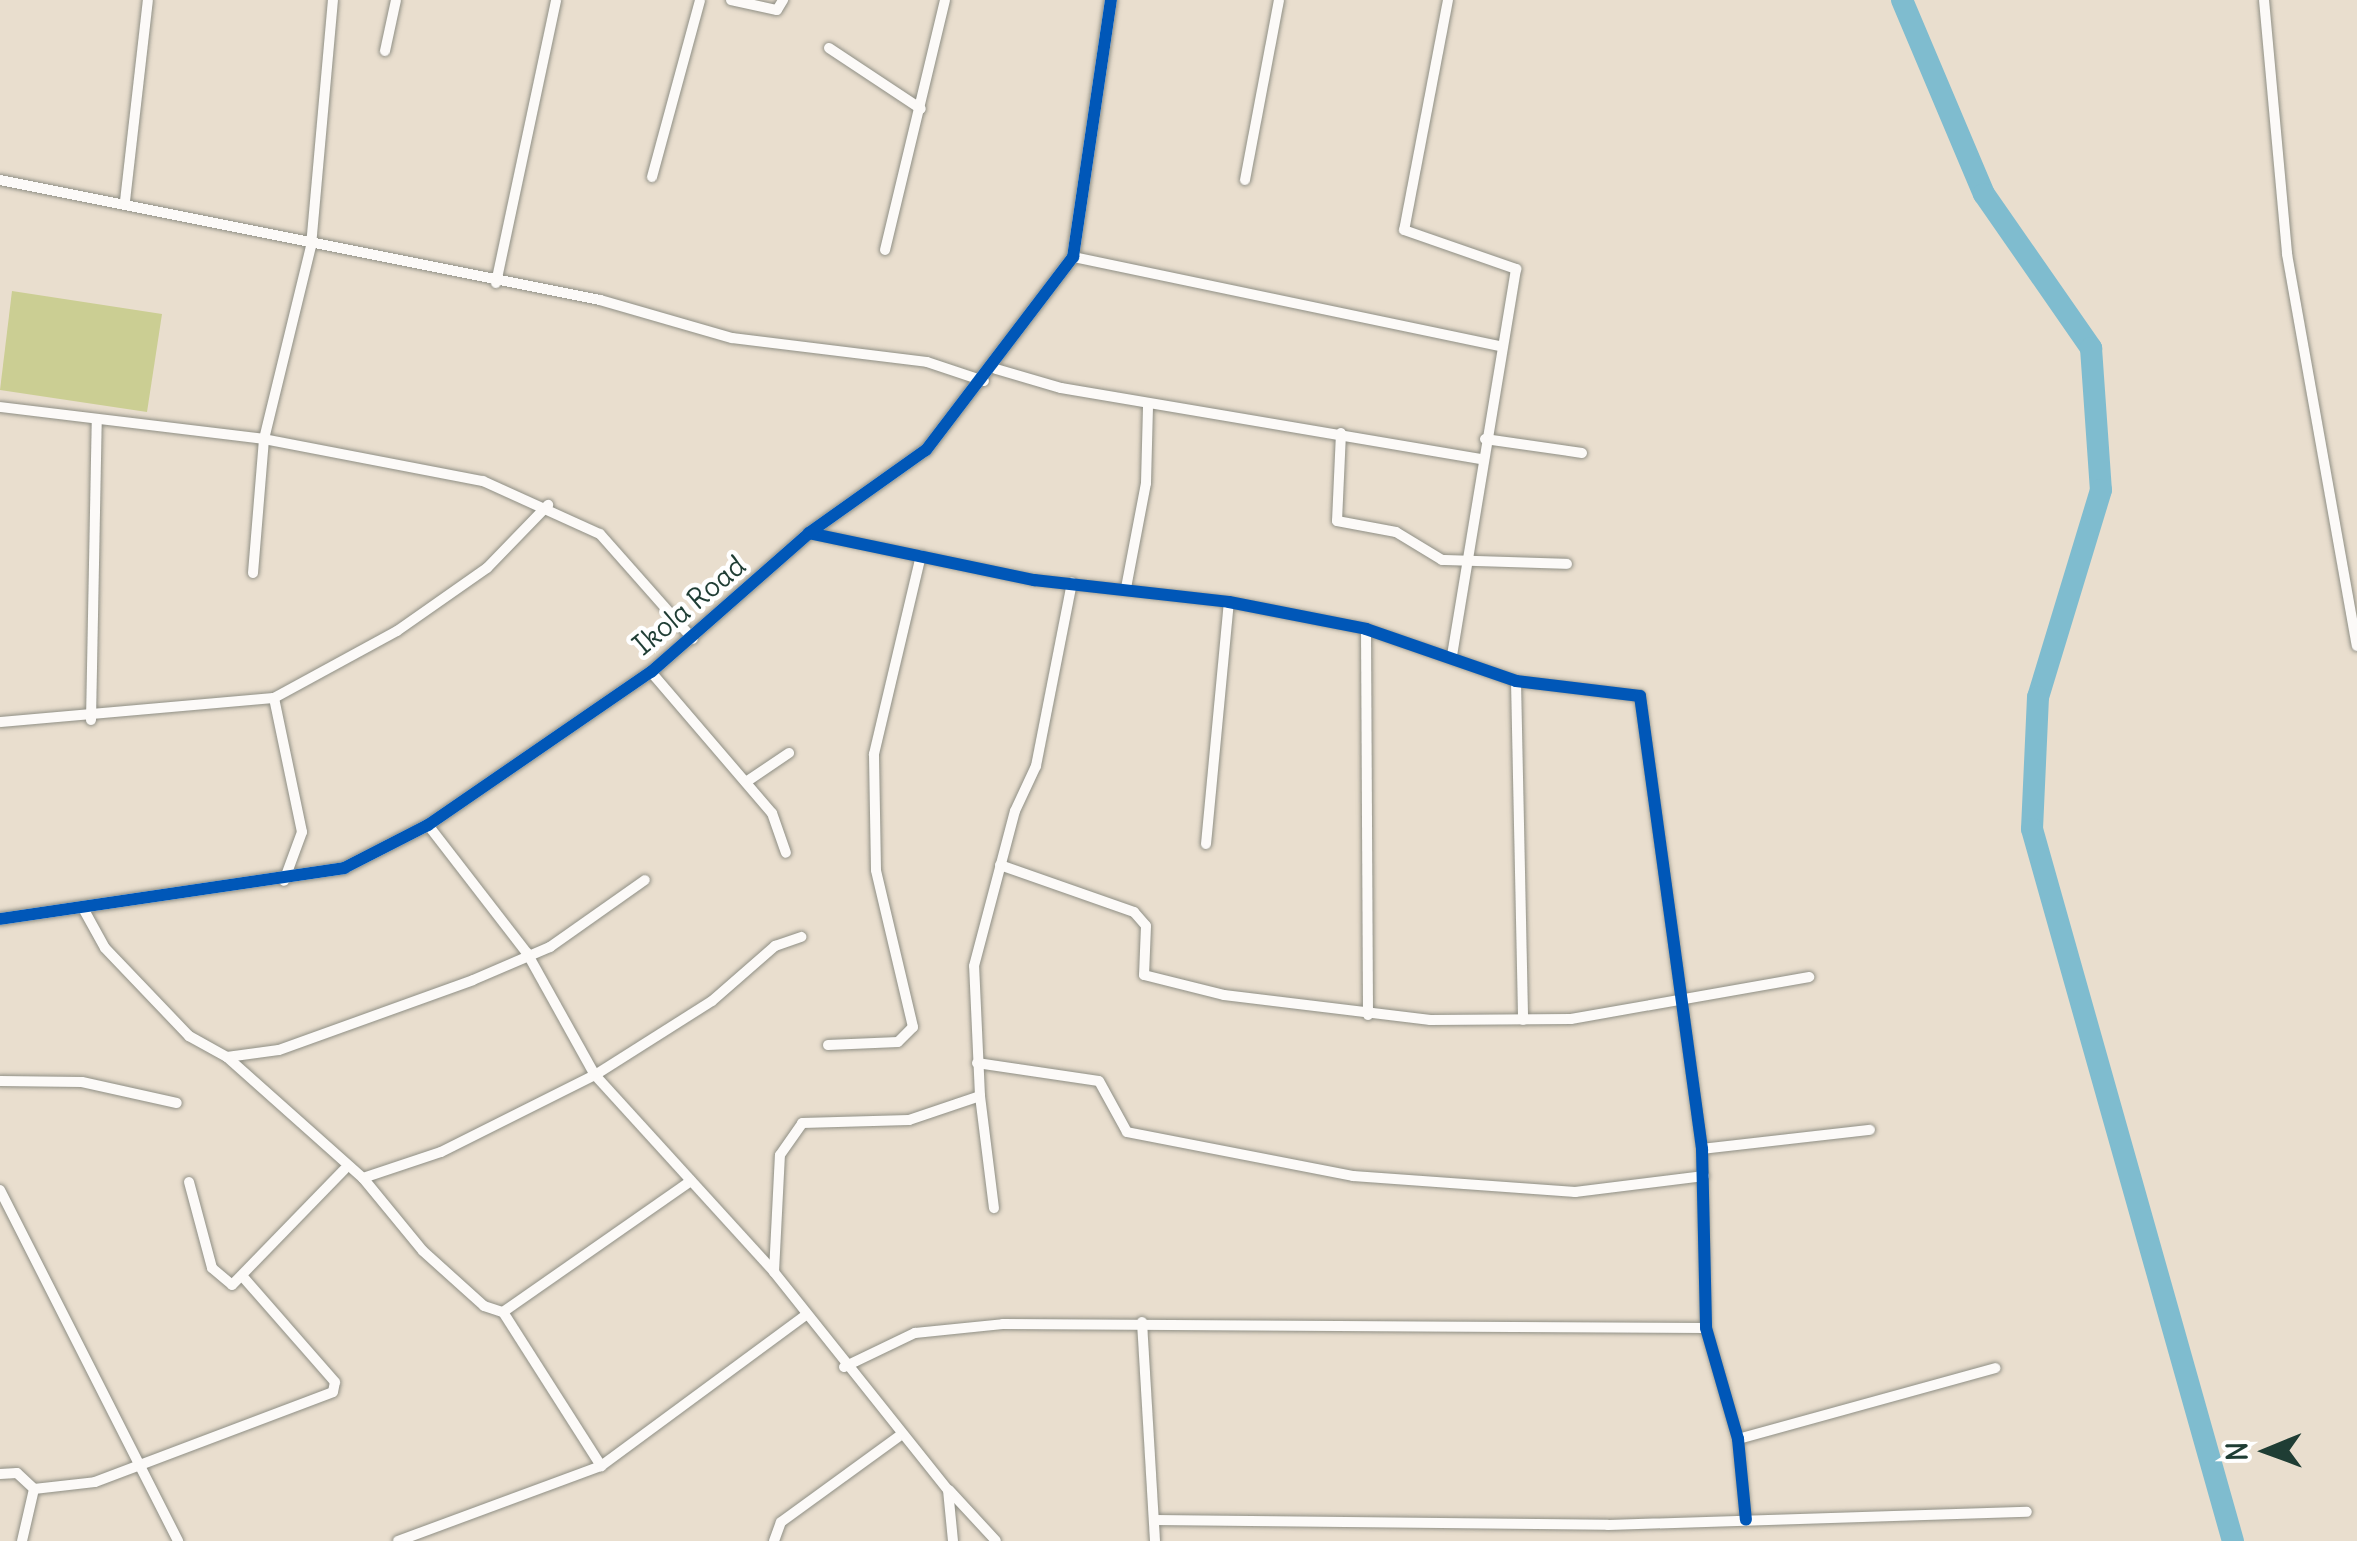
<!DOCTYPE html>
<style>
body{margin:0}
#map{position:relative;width:2357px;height:1541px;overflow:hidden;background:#e9dece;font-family:Delius,sans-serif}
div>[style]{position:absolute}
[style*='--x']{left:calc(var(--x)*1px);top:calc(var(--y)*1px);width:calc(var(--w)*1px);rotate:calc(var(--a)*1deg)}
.green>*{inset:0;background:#cbce93}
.river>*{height:22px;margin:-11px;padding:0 11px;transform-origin:11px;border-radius:11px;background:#7fbccf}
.roads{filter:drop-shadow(0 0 2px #8f8f85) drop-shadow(0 0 2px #8f8f85)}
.minor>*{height:10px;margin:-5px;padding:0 5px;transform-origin:5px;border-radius:5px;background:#fcfaf8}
.tertiary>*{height:12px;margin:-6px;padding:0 6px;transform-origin:6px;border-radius:6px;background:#fcfaf8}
.cycleway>*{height:12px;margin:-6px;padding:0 6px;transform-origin:6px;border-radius:6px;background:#0057b8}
span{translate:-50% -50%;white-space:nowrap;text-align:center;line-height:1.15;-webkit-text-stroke:9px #fff;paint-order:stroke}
.street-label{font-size:28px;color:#1f3d34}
.north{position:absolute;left:2217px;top:1401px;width:100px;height:100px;-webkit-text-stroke:8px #fff;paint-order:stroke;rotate:269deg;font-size:28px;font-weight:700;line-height:40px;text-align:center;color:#1f3d34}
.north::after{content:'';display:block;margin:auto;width:35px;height:45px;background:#1f3d34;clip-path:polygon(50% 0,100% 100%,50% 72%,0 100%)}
</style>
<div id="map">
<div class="green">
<i style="clip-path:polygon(12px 291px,162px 314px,147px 412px,0 390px)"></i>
</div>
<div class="river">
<i style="--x:1902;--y:0;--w:211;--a:67.1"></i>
<i style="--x:1984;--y:194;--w:188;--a:55.2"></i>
<i style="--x:2091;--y:348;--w:142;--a:86"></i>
<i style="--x:2101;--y:490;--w:216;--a:106.9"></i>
<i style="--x:2038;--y:697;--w:132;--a:92.6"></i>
<i style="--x:2032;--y:829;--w:740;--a:74.24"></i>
</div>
<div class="roads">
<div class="minor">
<i style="--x:731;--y:0;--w:47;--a:12.3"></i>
<i style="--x:777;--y:10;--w:12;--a:-59"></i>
<i style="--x:1448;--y:0;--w:234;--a:100.8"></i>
<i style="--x:1404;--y:230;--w:119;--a:19.2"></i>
<i style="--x:1516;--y:269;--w:392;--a:99.4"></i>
<i style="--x:2264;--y:0;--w:255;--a:84.8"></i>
<i style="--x:2287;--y:254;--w:398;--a:79.9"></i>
<i style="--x:829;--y:48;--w:110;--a:33.5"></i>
<i style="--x:385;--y:51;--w:52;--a:-77.8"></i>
<i style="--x:652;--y:177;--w:183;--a:-74.8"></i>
<i style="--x:0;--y:180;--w:612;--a:11.31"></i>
<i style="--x:600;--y:300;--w:137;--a:16.1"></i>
<i style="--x:732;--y:338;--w:196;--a:7"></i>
<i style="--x:927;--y:362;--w:60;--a:18.4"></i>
<i style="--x:1245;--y:180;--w:183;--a:-79.3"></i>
<i style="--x:125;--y:201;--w:202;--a:-83.5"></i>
<i style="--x:885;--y:250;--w:257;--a:-76.5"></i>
<i style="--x:1073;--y:257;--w:436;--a:11.8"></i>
<i style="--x:496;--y:283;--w:289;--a:-78"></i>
<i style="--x:996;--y:369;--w:68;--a:16.3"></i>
<i style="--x:1061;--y:388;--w:427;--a:9.6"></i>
<i style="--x:0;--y:407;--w:266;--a:6.9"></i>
<i style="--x:264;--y:439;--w:223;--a:10.9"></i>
<i style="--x:483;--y:481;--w:128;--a:24.4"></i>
<i style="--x:600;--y:534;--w:140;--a:48.5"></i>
<i style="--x:1341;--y:433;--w:88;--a:92.6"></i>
<i style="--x:1337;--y:521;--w:60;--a:10.6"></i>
<i style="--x:1396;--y:532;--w:54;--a:31.3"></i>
<i style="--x:1442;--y:560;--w:125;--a:1.8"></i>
<i style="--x:1485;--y:439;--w:98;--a:8.2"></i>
<i style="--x:809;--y:533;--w:230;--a:11.8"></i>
<i style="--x:1034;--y:580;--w:196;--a:6.4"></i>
<i style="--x:1229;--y:602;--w:140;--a:11.1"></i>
<i style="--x:1366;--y:629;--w:159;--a:19.1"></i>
<i style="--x:1516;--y:681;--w:125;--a:6.9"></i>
<i style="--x:1640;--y:696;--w:457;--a:82.2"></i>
<i style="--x:1702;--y:1149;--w:179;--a:88.7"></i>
<i style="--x:1706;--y:1328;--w:116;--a:73.9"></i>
<i style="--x:1738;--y:1439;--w:81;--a:84.4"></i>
<i style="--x:253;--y:573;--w:134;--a:-85.3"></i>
<i style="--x:264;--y:439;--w:199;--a:-76.3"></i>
<i style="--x:311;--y:246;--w:247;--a:-84.9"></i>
<i style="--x:1126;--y:588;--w:107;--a:-79.2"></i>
<i style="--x:1146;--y:483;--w:79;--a:-88.5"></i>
<i style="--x:1366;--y:629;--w:386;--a:89.7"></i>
<i style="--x:651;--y:672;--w:186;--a:49.4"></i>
<i style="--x:772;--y:813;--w:42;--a:70.7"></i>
<i style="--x:1516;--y:681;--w:339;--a:88.8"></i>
<i style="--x:274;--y:698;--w:137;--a:78.2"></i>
<i style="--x:302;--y:832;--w:52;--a:110.2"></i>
<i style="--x:91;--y:720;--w:299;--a:-88.9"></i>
<i style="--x:0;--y:722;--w:275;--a:-5"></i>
<i style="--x:274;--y:698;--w:140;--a:-28.6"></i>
<i style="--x:397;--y:631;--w:110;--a:-35"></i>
<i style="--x:487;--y:568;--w:88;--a:-45.9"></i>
<i style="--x:746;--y:782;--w:52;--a:-34"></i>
<i style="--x:428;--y:825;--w:162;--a:52.3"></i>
<i style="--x:527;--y:953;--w:140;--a:60.9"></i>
<i style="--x:595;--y:1075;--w:266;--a:47.7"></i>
<i style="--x:774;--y:1272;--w:279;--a:51.4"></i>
<i style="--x:948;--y:1490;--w:51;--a:84.4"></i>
<i style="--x:1206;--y:844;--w:243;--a:-84.6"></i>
<i style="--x:1000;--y:865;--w:142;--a:19.3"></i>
<i style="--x:1134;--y:912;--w:18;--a:49"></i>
<i style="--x:1146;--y:926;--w:49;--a:92.3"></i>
<i style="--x:1144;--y:975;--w:82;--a:14"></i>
<i style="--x:1224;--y:995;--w:208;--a:6.9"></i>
<i style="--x:1430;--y:1020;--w:141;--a:-0.4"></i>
<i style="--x:1571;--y:1019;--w:242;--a:-10"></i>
<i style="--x:84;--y:910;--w:43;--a:61.1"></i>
<i style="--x:105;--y:948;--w:122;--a:46.3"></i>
<i style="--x:189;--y:1036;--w:43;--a:28.9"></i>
<i style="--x:227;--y:1057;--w:182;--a:41.7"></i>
<i style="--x:363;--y:1178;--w:82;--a:-18.4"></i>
<i style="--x:441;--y:1152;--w:172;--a:-26.6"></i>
<i style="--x:595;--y:1075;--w:138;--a:-32.3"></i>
<i style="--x:712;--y:1001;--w:84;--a:-41.1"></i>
<i style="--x:775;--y:946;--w:28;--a:-19"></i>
<i style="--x:828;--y:1045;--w:70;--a:-2.5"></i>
<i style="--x:898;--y:1042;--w:21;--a:-45"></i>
<i style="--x:913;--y:1027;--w:161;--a:-103.3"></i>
<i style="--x:876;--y:870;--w:116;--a:-91"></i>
<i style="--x:874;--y:754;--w:204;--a:-76.7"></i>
<i style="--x:227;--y:1057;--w:52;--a:-7.7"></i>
<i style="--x:279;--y:1050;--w:206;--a:-19.8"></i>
<i style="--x:473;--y:980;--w:84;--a:-23.2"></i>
<i style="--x:550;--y:947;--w:116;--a:-35.2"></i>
<i style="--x:977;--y:1063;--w:123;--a:8.4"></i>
<i style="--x:1099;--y:1081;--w:58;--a:61.2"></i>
<i style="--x:1127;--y:1132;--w:230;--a:11"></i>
<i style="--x:1353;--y:1176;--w:223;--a:4.1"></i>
<i style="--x:1575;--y:1192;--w:130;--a:-7.1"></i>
<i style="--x:0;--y:1081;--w:82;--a:0.7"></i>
<i style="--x:82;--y:1082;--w:97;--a:12.5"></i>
<i style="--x:980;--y:1096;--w:113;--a:82.9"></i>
<i style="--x:1702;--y:1149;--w:169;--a:-6.5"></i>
<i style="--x:363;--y:1178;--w:94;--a:50.6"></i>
<i style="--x:423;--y:1251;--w:82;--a:42"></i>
<i style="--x:484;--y:1306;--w:20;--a:18"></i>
<i style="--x:503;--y:1312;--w:183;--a:57.5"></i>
<i style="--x:189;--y:1182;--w:89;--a:75"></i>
<i style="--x:212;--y:1268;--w:26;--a:40"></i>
<i style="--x:232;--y:1285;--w:161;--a:-45.8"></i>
<i style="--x:0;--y:1190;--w:394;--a:63.1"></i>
<i style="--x:774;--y:1272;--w:117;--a:-87.1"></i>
<i style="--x:780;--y:1155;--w:39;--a:-55"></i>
<i style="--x:802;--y:1123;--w:107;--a:-1.6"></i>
<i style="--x:909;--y:1120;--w:75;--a:-18.7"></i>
<i style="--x:980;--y:1096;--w:130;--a:-92.6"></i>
<i style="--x:974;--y:966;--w:160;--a:-75.2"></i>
<i style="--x:1015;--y:811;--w:50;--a:-65"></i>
<i style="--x:1036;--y:766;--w:187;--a:-78.9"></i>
<i style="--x:503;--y:1312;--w:229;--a:-34.9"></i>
<i style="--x:1142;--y:1322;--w:219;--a:86.6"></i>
<i style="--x:844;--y:1367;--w:79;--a:-25.6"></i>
<i style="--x:915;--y:1333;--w:88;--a:-5.8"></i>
<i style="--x:1003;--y:1324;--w:703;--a:0.33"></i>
<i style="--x:1738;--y:1439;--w:267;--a:-15.4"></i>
<i style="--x:0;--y:1474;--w:17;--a:-3"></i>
<i style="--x:17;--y:1473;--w:23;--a:43"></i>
<i style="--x:34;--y:1489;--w:61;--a:-6.5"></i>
<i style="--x:95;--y:1482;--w:254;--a:-20.7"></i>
<i style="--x:333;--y:1392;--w:10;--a:-79"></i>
<i style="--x:335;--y:1382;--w:138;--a:-131.2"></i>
<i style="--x:949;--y:1490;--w:69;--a:47.3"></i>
<i style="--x:1155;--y:1520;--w:453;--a:0.6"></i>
<i style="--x:1608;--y:1525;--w:419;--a:-1.8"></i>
<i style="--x:22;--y:1541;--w:53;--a:-77"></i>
<i style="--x:398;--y:1541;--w:216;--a:-20.3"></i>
<i style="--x:601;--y:1466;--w:255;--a:-36.4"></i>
<i style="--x:774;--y:1541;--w:20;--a:-70"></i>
<i style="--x:781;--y:1522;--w:145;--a:-36"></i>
</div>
<div class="tertiary">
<i style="--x:0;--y:919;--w:348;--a:-8.4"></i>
<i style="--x:344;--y:868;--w:94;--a:-27.1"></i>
<i style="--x:428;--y:825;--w:270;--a:-34.5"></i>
<i style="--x:651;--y:672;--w:210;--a:-41.3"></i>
<i style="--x:809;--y:533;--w:143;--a:-35.4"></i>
<i style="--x:926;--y:450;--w:243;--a:-52.7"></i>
<i style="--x:1073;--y:257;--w:260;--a:-81.6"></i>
</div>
</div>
<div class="cycleway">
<i style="--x:809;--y:533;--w:230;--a:11.8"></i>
<i style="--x:1034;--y:580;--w:196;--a:6.4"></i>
<i style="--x:1229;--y:602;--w:140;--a:11.1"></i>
<i style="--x:1366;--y:629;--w:159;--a:19.1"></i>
<i style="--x:1516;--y:681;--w:125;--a:6.9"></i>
<i style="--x:1640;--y:696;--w:457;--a:82.2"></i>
<i style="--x:1702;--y:1149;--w:179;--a:88.7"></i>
<i style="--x:1706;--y:1328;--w:116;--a:73.9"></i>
<i style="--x:1738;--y:1439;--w:81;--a:84.4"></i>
<i style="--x:0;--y:919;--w:348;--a:-8.4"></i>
<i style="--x:344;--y:868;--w:94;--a:-27.1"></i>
<i style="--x:428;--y:825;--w:270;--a:-34.5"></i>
<i style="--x:651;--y:672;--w:210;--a:-41.3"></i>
<i style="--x:809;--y:533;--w:143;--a:-35.4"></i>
<i style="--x:926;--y:450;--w:243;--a:-52.7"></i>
<i style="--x:1073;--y:257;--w:260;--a:-81.6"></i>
</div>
<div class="street-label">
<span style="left:689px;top:605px;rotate:-40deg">Ikola Road</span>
</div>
<div class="north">N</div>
</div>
